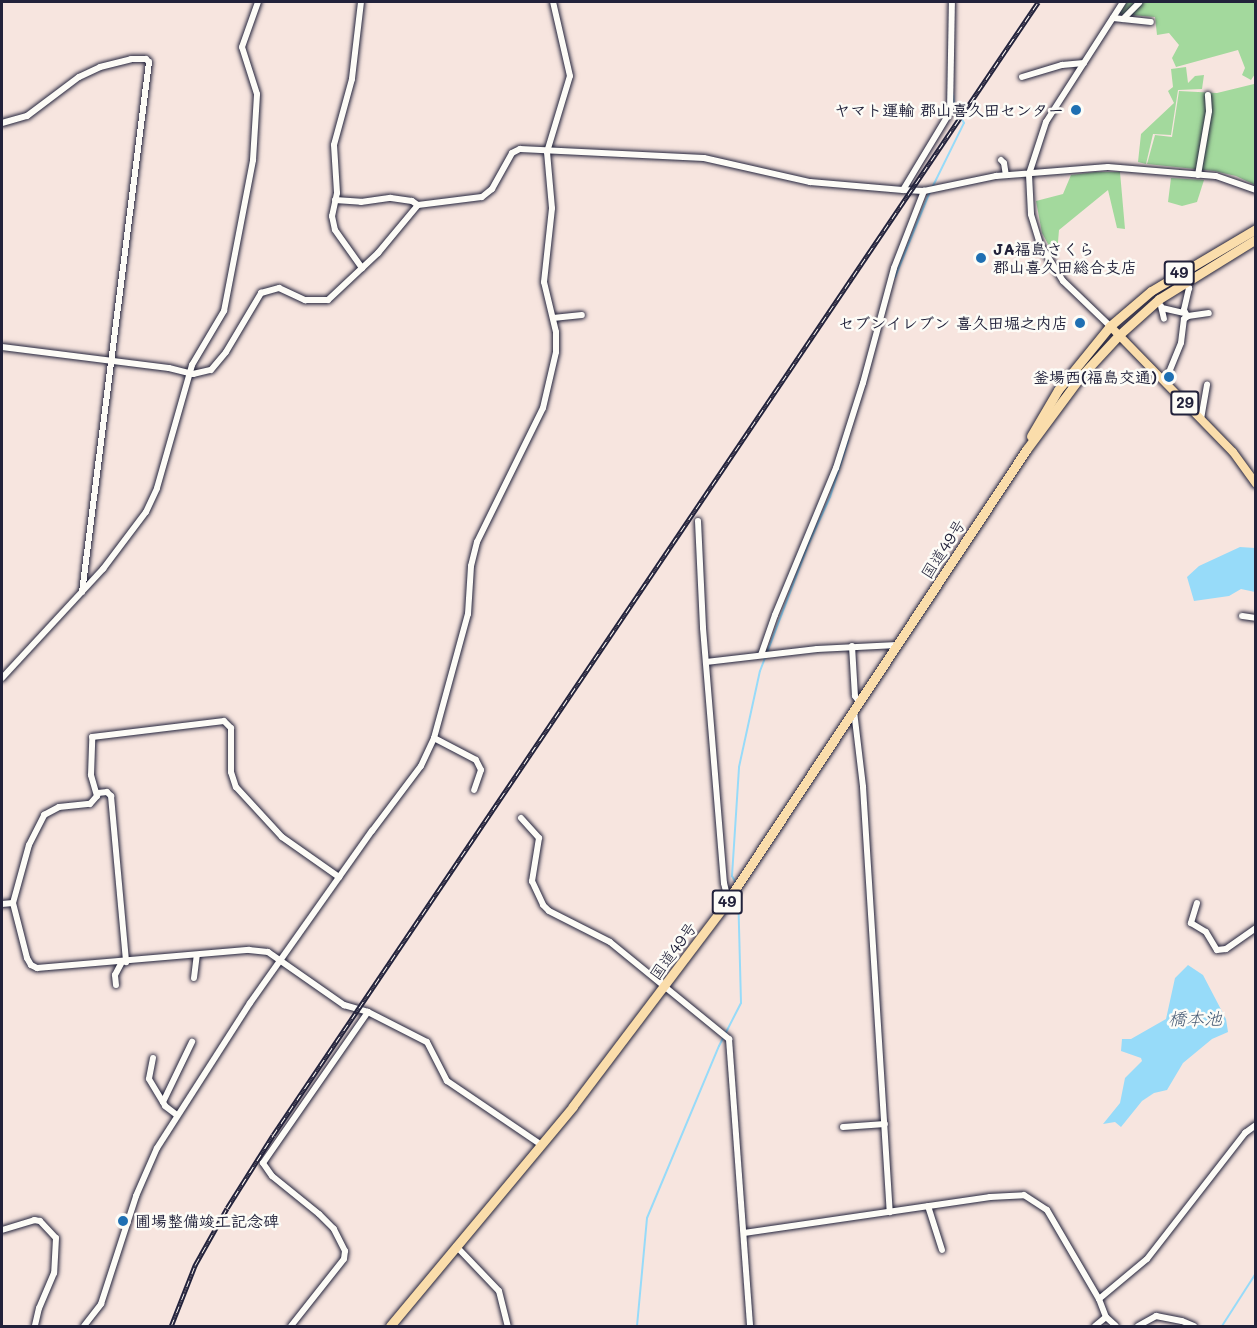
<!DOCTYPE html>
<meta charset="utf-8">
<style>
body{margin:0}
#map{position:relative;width:1257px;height:1328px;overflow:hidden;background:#f7e5df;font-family:Mali,"Klee One",sans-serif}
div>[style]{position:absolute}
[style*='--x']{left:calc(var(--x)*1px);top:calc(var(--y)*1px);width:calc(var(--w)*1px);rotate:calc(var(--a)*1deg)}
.green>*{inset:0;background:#a3d99d}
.water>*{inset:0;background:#97dbf9}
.stream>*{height:2px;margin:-1px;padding:0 1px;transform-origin:1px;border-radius:1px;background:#97dbf9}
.roads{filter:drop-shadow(0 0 2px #22223b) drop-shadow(0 0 2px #22223b)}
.minor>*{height:6px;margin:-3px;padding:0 3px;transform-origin:3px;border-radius:3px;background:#fdfcf7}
.major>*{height:8px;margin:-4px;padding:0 4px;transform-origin:4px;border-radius:4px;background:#faddab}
.highway>*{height:9px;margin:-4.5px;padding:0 4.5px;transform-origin:4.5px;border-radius:4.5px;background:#faddab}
.rail>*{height:4.5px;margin-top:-2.25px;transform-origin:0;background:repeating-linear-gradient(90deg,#fdfcf7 0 7px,#22223b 0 14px);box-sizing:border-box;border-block:2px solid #22223b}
.dots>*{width:16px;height:16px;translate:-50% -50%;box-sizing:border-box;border:3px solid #fdfcf7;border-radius:50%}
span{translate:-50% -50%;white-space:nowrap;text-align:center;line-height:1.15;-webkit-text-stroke:5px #fdfcf7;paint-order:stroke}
.shield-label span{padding:2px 4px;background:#fdfcf7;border:2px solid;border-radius:4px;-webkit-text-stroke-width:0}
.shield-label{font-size:15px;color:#22223b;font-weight:700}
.poi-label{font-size:16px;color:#22223b;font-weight:700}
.right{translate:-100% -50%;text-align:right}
.left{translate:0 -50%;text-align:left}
.street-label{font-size:16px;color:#22223b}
.water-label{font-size:18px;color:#455a74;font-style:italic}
.frame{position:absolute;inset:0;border:3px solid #22223b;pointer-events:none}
</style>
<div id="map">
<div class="green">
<i style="clip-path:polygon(1127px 2px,1255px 2px,1255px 74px,1251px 80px,1242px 75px,1245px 68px,1238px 50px,1176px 67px,1172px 58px,1179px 45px,1169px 33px,1157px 35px,1155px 17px,1119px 14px)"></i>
<i style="clip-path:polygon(1186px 67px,1188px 83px,1195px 76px,1204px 75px,1202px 89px,1178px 90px,1171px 135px,1153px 134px,1146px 164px,1138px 162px,1141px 134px,1174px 103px,1168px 91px,1173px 87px,1171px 69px)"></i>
<i style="clip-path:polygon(1254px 84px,1255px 185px,1236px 176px,1214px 171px,1147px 164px,1155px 135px,1172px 137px,1179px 91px,1217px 93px)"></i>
<i style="clip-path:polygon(1095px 172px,1120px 172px,1125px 229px,1117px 228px,1108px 190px,1059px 230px,1057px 254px,1054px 255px,1042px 233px,1036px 201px,1063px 194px,1071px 175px)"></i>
<i style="clip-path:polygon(1171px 178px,1204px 180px,1197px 202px,1182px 206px,1168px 202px)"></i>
</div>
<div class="water">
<i style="clip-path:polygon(1240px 547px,1255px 548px,1255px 592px,1241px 589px,1229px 596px,1194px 601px,1187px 577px,1199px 566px)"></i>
<i style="clip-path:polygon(1188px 965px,1203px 975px,1226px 1019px,1228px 1032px,1212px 1039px,1183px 1063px,1167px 1090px,1154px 1093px,1142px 1101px,1121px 1127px,1115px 1122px,1103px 1124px,1120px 1103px,1125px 1078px,1142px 1061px,1141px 1058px,1121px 1051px,1122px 1039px,1131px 1039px,1166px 1019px,1175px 978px)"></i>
</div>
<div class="stream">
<i style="--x:895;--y:277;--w:90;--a:-67.7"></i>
<i style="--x:929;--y:194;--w:79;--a:-63.8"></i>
<i style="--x:964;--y:123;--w:21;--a:-118"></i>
<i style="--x:954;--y:104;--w:10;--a:-96"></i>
<i style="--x:736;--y:883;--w:8;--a:-120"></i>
<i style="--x:732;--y:876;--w:109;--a:-86.3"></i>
<i style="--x:739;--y:767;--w:98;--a:-77.7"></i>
<i style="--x:760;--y:671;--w:137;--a:-69.1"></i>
<i style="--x:809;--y:543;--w:51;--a:-65.5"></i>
<i style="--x:830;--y:497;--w:59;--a:-72.2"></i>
<i style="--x:637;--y:1326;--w:108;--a:-84.7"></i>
<i style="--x:647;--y:1218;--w:186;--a:-67.3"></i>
<i style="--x:719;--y:1046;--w:48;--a:-62.9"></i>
<i style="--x:741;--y:1003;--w:115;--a:-91.5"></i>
<i style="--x:1222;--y:1326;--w:63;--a:-57.3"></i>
</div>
<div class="roads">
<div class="minor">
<i style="--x:361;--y:2;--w:78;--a:96.7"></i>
<i style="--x:352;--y:79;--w:68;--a:105.3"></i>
<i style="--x:334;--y:145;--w:48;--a:86.4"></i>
<i style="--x:337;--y:193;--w:24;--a:102"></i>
<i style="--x:332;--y:216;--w:14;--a:78"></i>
<i style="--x:335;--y:230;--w:47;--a:54.6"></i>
<i style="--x:1113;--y:18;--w:38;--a:6"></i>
<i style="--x:1123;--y:19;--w:23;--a:-45"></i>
<i style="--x:1022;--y:77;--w:42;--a:-16.7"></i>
<i style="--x:1062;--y:65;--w:22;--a:-5"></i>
<i style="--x:2;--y:123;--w:26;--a:-16"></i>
<i style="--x:27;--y:116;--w:65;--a:-36.9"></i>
<i style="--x:79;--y:77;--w:23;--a:-25"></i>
<i style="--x:100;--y:67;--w:32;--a:-14"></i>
<i style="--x:131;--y:59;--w:15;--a:0"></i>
<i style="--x:146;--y:59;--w:4;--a:45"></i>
<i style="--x:149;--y:62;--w:534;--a:97.2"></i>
<i style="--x:1001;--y:160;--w:4;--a:45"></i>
<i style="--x:1004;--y:163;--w:12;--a:81"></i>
<i style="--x:1198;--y:175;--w:65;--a:-80.2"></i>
<i style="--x:1209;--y:111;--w:16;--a:-94"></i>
<i style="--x:903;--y:190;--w:91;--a:-58.9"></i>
<i style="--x:950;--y:112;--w:110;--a:-89"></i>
<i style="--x:335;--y:200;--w:26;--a:4"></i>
<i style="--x:361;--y:202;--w:30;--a:-8"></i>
<i style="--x:391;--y:198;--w:21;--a:8"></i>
<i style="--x:412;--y:201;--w:7;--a:34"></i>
<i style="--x:1186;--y:281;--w:8;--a:67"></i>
<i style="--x:1189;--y:288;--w:23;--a:103"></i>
<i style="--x:1184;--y:310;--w:7;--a:63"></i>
<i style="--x:1161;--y:306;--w:13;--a:77"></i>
<i style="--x:1162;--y:308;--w:23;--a:13"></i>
<i style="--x:553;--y:318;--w:29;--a:-6"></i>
<i style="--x:1110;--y:326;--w:65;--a:-136.2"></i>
<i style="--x:1063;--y:281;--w:44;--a:-121.9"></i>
<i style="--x:1040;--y:244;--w:31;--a:-107"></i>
<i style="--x:1031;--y:214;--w:40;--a:-92.9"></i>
<i style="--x:1029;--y:174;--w:55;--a:-71.9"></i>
<i style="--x:1046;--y:122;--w:143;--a:-57.3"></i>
<i style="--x:2;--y:347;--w:168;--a:7.2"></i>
<i style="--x:169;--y:368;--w:25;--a:14"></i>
<i style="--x:193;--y:374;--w:18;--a:-13"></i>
<i style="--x:211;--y:370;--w:23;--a:-50"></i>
<i style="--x:226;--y:352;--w:69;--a:-59.3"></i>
<i style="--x:261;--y:293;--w:19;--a:-16"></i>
<i style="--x:279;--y:288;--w:29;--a:25"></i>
<i style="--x:305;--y:300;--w:23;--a:0"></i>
<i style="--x:328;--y:300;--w:69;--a:-43.2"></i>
<i style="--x:378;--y:253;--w:62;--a:-50.2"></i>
<i style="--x:418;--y:205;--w:64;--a:-7.1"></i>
<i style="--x:482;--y:197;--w:13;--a:-39"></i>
<i style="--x:492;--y:189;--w:41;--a:-60.9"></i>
<i style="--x:512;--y:153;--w:9;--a:-27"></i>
<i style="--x:520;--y:149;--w:184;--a:2.8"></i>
<i style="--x:704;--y:158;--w:109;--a:12.8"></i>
<i style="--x:810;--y:182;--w:93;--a:4.9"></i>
<i style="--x:903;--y:190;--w:21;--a:3"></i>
<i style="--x:924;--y:191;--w:74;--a:-11.8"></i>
<i style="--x:996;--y:176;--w:112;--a:-4.6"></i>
<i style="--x:1108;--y:167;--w:108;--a:4.8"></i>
<i style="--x:1216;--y:176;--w:42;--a:19.3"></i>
<i style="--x:1165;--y:382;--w:42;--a:-67.7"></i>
<i style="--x:1181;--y:343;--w:24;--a:-83"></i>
<i style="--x:1184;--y:319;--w:5;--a:-37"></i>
<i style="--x:1188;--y:316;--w:21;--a:-8"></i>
<i style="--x:1201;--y:419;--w:35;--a:-80"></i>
<i style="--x:698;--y:521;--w:107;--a:87.3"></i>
<i style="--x:703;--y:628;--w:256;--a:85.3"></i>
<i style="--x:724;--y:883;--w:18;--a:77"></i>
<i style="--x:1242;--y:616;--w:14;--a:8"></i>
<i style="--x:852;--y:646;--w:50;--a:86.6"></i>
<i style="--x:855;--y:696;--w:9;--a:54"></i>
<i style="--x:761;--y:655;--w:42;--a:-70.7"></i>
<i style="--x:775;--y:615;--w:159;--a:-67.5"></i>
<i style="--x:836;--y:468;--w:89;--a:-72.4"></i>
<i style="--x:863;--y:383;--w:119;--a:-74.9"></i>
<i style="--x:894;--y:268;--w:83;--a:-68.7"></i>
<i style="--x:706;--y:662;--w:112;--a:-6.7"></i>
<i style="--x:817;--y:649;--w:80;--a:-2.9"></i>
<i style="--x:2;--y:678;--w:149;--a:-47.2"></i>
<i style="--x:103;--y:569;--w:71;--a:-53"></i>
<i style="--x:146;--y:512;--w:26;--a:-65"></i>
<i style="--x:157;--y:488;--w:128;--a:-74.1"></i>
<i style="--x:192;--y:365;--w:63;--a:-59.3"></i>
<i style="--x:224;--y:311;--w:154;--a:-79.1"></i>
<i style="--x:253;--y:160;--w:66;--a:-86.5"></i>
<i style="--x:257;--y:94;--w:49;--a:-107.7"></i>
<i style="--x:242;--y:47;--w:48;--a:-70.4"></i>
<i style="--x:854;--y:711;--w:77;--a:83.2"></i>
<i style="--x:863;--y:787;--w:426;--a:86.4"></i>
<i style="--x:434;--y:738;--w:47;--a:27.6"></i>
<i style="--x:476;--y:760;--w:11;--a:63"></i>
<i style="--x:481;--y:770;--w:21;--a:109"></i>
<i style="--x:98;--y:793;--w:9;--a:-6"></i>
<i style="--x:107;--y:792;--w:6;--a:45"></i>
<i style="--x:111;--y:796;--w:167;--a:84.8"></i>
<i style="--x:521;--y:818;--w:27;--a:48"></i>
<i style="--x:539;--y:838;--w:44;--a:99.2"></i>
<i style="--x:532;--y:881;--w:26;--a:65"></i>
<i style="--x:543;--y:905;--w:8;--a:45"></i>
<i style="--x:549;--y:911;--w:68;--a:26.9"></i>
<i style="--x:610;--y:942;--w:154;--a:39.2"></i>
<i style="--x:729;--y:1039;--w:288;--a:85.8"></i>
<i style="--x:13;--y:903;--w:60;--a:-74.6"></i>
<i style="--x:29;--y:845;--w:34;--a:-63"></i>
<i style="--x:44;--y:815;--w:17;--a:-28"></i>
<i style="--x:59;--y:807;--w:31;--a:-6"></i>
<i style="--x:90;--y:804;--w:11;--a:-49"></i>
<i style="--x:97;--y:796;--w:22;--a:-106"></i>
<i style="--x:91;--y:775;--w:38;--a:-88"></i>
<i style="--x:92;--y:737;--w:133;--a:-6.9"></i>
<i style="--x:224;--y:721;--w:10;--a:45"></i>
<i style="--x:231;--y:728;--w:44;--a:90"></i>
<i style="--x:231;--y:772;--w:16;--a:72"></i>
<i style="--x:236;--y:787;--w:68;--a:47.4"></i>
<i style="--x:282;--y:837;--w:70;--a:35.1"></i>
<i style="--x:1197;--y:903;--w:21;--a:107"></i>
<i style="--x:1191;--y:923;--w:17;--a:31"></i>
<i style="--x:1206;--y:932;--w:21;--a:59"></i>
<i style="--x:1217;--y:950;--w:9;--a:-6"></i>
<i style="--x:1226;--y:949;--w:37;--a:-35"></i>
<i style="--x:2;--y:904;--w:11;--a:-5"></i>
<i style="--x:13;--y:903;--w:57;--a:75.7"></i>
<i style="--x:27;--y:958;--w:8;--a:60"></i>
<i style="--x:31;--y:965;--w:7;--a:27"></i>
<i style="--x:37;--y:968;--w:213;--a:-4.9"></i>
<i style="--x:249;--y:950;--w:19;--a:6"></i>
<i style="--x:268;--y:952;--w:93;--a:34.9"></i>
<i style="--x:344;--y:1005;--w:25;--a:16"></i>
<i style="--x:368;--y:1012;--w:66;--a:27"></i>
<i style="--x:427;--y:1042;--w:44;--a:62.9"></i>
<i style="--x:447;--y:1081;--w:112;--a:34.1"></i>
<i style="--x:194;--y:978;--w:23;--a:-83"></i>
<i style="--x:116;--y:985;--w:10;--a:-96"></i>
<i style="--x:115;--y:975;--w:15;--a:-62"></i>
<i style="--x:153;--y:1058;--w:21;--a:101"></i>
<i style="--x:149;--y:1079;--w:31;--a:59"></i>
<i style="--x:165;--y:1106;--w:15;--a:37"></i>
<i style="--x:163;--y:1102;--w:67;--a:-64.2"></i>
<i style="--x:843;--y:1127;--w:42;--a:-4.1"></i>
<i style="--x:928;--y:1206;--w:46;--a:72.3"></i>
<i style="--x:2;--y:1230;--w:34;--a:-17"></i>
<i style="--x:34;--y:1220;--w:6;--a:9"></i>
<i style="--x:40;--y:1221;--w:23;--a:47"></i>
<i style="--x:56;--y:1238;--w:35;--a:93"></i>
<i style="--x:54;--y:1273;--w:38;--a:113"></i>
<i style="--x:39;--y:1308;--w:18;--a:103"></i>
<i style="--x:744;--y:1233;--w:249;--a:-8.3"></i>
<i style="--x:990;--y:1197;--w:34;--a:-3"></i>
<i style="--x:1024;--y:1195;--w:27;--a:33"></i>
<i style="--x:1047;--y:1210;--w:103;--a:59.7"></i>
<i style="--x:1099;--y:1299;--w:19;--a:69"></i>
<i style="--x:1106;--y:1317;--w:13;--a:42"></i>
<i style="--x:456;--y:1246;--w:62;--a:46.3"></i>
<i style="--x:499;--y:1291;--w:36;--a:76"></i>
<i style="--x:1099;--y:1299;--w:62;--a:-39.8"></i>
<i style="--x:1147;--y:1259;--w:160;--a:-52.1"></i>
<i style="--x:1245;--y:1133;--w:14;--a:-36"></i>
<i style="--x:84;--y:1326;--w:28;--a:-52"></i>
<i style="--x:101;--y:1304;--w:114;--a:-72"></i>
<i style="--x:136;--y:1196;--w:52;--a:-66.4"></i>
<i style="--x:157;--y:1148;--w:172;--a:-57.3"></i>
<i style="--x:250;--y:1003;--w:211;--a:-54.7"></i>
<i style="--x:372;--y:831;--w:81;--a:-53"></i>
<i style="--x:421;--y:766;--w:31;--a:-65"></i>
<i style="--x:434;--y:738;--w:129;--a:-74.7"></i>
<i style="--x:468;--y:614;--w:48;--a:-86.4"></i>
<i style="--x:471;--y:566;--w:25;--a:-76"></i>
<i style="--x:477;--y:542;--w:149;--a:-63.8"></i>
<i style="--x:543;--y:408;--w:57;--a:-76.9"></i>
<i style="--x:556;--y:352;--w:20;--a:-90"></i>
<i style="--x:556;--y:332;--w:51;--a:-103.5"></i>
<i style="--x:544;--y:282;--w:74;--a:-83.8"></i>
<i style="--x:552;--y:208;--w:56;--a:-95.1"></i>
<i style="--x:547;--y:152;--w:79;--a:-73.2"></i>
<i style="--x:570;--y:76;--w:76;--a:-102.9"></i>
<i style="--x:291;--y:1326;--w:85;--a:-51.7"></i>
<i style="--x:344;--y:1259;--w:8;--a:-83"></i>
<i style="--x:345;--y:1251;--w:25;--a:-117"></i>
<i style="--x:334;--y:1229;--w:21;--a:-135"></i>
<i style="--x:319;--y:1214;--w:60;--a:-141"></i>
<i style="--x:272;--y:1176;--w:16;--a:-125"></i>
<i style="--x:263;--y:1163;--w:184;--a:-55.2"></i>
<i style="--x:1095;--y:1326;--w:14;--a:-39"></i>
<i style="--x:1138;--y:1326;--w:21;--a:-29"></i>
<i style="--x:1156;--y:1316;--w:26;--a:11"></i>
<i style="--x:1182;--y:1321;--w:13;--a:23"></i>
</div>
<div class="major">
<i style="--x:1110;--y:326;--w:176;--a:45.7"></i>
<i style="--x:1233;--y:452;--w:39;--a:54"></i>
</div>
<div class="highway">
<i style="--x:1031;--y:436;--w:53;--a:-59.6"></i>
<i style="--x:1058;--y:390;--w:82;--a:-50.9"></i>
<i style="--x:1110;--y:326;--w:54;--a:-40.5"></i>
<i style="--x:1151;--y:291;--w:122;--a:-30.6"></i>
<i style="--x:390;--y:1326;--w:286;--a:-50.2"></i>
<i style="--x:573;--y:1106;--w:247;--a:-52.9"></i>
<i style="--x:722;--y:909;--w:551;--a:-56.48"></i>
<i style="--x:1026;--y:450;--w:92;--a:-53.4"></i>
<i style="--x:1081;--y:376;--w:56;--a:-47.2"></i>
<i style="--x:1119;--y:335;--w:54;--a:-42"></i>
<i style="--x:1159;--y:299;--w:114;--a:-31.7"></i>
</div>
</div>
<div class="rail">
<i style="--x:171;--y:1326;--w:66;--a:-68.5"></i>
<i style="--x:195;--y:1265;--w:65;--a:-60.7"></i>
<i style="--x:227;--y:1208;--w:86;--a:-57.8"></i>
<i style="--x:273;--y:1135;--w:1367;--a:-55.97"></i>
</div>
<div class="dots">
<i style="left:1076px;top:110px;background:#1f6fb2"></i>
<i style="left:981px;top:258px;background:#1f6fb2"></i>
<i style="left:1080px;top:323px;background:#1f6fb2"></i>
<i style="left:1169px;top:377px;background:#1f6fb2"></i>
<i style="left:123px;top:1221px;background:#1f6fb2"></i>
</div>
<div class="shield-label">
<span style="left:1179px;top:273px">49</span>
<span style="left:1185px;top:403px">29</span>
<span style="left:727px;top:902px">49</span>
</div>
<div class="poi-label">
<span class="right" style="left:1064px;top:110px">ヤマト運輸 郡山喜久田センター</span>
<span class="left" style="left:993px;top:258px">JA福島さくら<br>郡山喜久田総合支店</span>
<span class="right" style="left:1068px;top:323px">セブンイレブン 喜久田堀之内店</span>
<span class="right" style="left:1157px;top:377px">釜場西(福島交通)</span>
<span class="left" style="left:135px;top:1221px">圃場整備竣工記念碑</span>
</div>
<div class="street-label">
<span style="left:943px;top:549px;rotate:-57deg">国道49号</span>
<span style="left:673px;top:951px;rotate:-54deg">国道49号</span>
</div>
<div class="water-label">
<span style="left:1195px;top:1018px">橋本池</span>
</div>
<div class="frame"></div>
</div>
